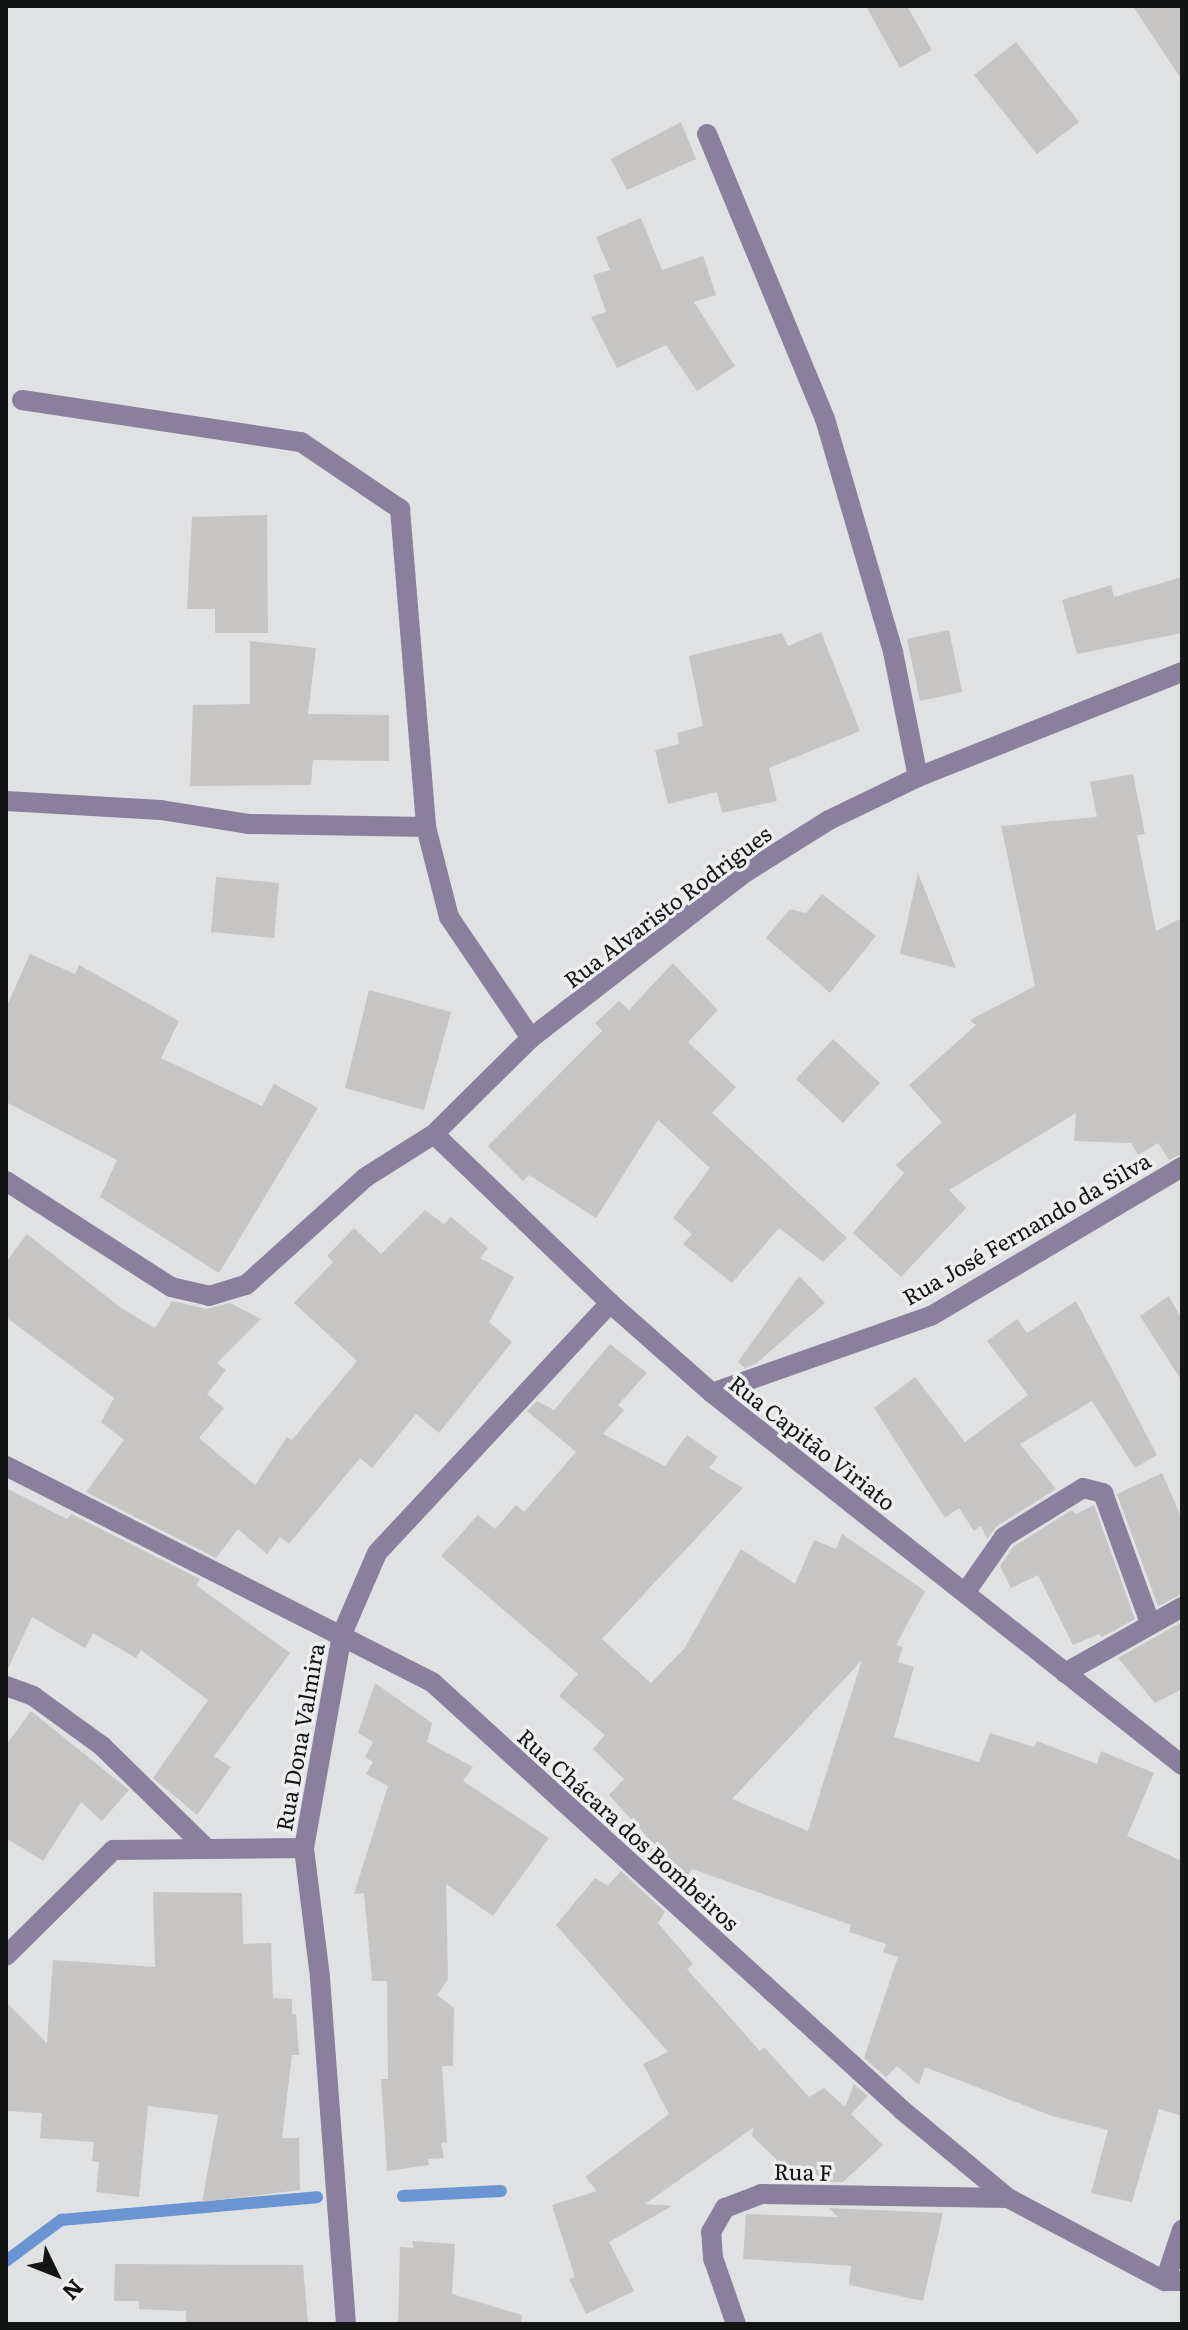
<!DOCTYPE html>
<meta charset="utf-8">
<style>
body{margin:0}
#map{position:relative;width:1188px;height:2330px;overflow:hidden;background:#e0e1e3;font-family:Literata,serif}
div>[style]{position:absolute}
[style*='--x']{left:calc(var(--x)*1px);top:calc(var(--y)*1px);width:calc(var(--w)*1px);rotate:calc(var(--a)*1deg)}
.stream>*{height:12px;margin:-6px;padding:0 6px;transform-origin:6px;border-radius:6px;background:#6b95d2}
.building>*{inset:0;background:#c7c5c4}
.lane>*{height:20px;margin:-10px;padding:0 10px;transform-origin:10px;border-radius:10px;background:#8a809e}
.street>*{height:20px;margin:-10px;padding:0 10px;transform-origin:10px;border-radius:10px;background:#8a809e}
span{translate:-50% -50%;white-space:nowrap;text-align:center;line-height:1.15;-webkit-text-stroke:7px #edeef0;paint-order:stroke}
.street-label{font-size:22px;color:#131414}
.frame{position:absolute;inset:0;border:8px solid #131414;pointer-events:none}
.north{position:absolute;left:16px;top:2234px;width:80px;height:80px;-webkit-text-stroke:6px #edeef0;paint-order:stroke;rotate:133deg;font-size:22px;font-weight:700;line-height:32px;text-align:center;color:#131414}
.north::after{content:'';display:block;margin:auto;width:28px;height:36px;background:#131414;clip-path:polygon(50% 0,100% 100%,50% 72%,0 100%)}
</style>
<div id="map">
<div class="stream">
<i style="--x:403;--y:2196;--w:98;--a:-2.9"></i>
<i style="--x:6;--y:2261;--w:69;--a:-36.7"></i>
<i style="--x:61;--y:2220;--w:257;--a:-5.1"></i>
</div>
<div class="building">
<i style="clip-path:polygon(866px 6px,907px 6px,932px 50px,900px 68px)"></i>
<i style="clip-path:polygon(1133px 6px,1182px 6px,1182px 80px)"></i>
<i style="clip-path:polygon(1016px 42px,1079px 122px,1037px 154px,974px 75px)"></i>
<i style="clip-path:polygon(681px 122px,696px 159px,627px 190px,611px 159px)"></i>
<i style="clip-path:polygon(641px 218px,662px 270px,703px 256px,716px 295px,694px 302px,735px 366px,697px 391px,666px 345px,617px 368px,591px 317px,606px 312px,593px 275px,610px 270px,596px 237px)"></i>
<i style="clip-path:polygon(267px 515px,268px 633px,215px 633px,215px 609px,187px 609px,192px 517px)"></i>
<i style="clip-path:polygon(1182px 577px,1182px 633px,1077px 654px,1062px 600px,1111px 585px,1114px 597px)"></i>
<i style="clip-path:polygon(949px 630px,962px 692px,920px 701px,907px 639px)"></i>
<i style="clip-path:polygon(821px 632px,860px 731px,769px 768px,777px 801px,722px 813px,717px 792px,668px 804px,655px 750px,679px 744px,677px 733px,703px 726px,689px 656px,782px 633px,788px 646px)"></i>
<i style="clip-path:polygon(250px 641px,316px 648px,308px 714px,389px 715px,389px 761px,313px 760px,311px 785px,190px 786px,193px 705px,250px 704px)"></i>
<i style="clip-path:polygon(1133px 774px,1145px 834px,1137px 835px,1156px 931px,1182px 918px,1182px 1154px,1169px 1160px,1158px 1143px,1138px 1155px,1131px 1143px,1074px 1141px,1076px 1113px,949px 1190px,966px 1208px,901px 1277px,853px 1233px,904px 1173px,896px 1165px,942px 1122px,909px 1085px,976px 1025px,970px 1020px,1035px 986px,1001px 826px,1097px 817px,1090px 782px)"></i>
<i style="clip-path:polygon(918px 873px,956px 968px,900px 954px)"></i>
<i style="clip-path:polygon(216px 877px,279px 883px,274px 938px,211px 932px)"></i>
<i style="clip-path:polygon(822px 894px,876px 936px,830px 993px,766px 938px,790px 909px,806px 913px)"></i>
<i style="clip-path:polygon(30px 954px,75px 974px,79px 965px,179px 1021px,161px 1058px,262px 1106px,274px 1084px,318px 1108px,219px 1273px,100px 1197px,117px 1160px,6px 1102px,6px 1008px)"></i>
<i style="clip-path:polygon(673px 963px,718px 1010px,688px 1042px,736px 1087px,712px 1113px,847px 1238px,823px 1262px,779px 1228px,732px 1283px,683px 1244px,692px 1234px,673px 1218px,710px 1168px,658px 1120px,596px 1218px,529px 1175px,523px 1181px,488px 1146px,602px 1031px,595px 1023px,619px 1001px,629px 1010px)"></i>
<i style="clip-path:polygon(369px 990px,451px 1012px,424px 1110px,345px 1088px)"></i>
<i style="clip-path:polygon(833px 1039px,880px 1083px,843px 1123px,796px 1079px)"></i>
<i style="clip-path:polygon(425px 1210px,444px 1224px,451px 1217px,488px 1248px,480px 1258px,514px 1277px,489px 1322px,512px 1342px,439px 1433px,416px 1414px,372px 1468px,360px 1458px,289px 1544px,280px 1537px,267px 1554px,238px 1529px,216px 1558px,86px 1492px,124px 1440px,101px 1422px,114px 1398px,6px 1317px,6px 1262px,27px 1234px,121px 1308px,155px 1328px,172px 1301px,207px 1309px,230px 1303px,261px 1319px,217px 1363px,226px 1370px,207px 1394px,224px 1408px,199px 1438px,255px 1485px,287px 1437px,292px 1440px,357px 1361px,294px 1303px,333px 1262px,327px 1256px,354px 1228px,381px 1254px)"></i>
<i style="clip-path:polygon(799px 1276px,825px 1303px,757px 1363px,745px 1368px,738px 1362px)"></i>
<i style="clip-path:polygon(1169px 1296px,1182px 1320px,1182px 1381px,1140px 1316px)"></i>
<i style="clip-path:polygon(1076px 1301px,1157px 1455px,1135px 1468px,1092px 1401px,1020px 1444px,1056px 1489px,997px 1526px,987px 1539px,981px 1526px,974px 1531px,959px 1508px,945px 1518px,874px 1408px,915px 1377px,965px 1442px,1028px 1395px,987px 1341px,1017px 1319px,1027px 1333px)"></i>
<i style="clip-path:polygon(evenodd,610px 1344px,647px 1373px,618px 1405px,624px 1410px,603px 1434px,665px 1466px,687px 1435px,718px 1457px,709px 1468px,743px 1488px,602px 1639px,651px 1683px,684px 1649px,741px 1549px,795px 1584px,814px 1540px,836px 1549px,842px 1534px,925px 1591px,896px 1645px,903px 1647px,898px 1662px,914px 1667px,894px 1737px,979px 1762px,990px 1733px,1034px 1747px,1037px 1741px,1097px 1764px,1101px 1751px,1154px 1773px,1127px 1836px,1182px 1861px,1182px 2116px,1159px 2109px,1132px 2202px,1091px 2193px,1108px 2130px,1052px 2116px,925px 2067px,919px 2085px,897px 2066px,886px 2077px,864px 2058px,898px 1957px,883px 1952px,886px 1944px,849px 1932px,851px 1925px,692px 1869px,679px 1889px,638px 1852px,649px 1839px,609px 1795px,624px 1779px,593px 1749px,605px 1735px,559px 1696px,578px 1674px,441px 1556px,478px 1515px,495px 1529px,516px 1505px,524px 1512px,576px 1452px,527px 1411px,537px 1401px,554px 1410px,610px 1344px,862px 1660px,808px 1831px,732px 1799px,862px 1660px)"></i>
<i style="clip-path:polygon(1162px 1473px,1182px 1519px,1182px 1594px,1158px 1606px,1117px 1494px)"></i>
<i style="clip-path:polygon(6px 1488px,67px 1519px,71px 1514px,200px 1579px,196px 1585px,290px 1653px,214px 1756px,231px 1767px,197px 1815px,153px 1778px,208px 1700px,141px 1650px,136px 1658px,93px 1633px,85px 1648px,32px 1617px,6px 1673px)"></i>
<i style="clip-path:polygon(1094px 1505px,1135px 1619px,1102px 1637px,1099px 1634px,1073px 1645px,1038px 1575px,1011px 1588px,1000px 1566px,1013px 1547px,1072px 1510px,1076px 1514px)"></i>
<i style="clip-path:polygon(1182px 1622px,1182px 1689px,1155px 1703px,1118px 1658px)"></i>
<i style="clip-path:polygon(375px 1683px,432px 1723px,427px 1742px,473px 1767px,463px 1781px,549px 1838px,493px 1916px,446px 1884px,448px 1979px,437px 1995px,454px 2008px,453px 2066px,442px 2066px,447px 2142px,441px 2143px,444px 2158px,428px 2159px,429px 2165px,387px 2171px,381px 2079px,388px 2079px,387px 1981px,372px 1981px,364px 1893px,354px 1894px,388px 1786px,366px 1774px,373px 1762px,365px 1757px,373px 1742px,358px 1733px)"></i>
<i style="clip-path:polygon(31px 1711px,129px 1790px,102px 1821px,81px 1802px,43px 1861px,6px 1838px,6px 1745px)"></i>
<i style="clip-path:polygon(621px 1871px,665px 1912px,658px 1923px,693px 1964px,687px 1969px,760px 2051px,764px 2047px,809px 2097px,824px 2088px,845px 2107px,854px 2084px,868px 2096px,851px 2114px,883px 2145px,843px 2182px,800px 2182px,752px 2136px,753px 2128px,645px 2204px,672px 2206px,609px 2242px,634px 2291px,586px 2314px,569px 2279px,575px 2277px,552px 2205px,597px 2191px,585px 2177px,669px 2114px,643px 2064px,668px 2052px,556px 1925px,595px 1878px,608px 1886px)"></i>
<i style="clip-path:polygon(153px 1892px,242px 1893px,243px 1944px,271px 1943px,273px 1998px,292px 1999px,292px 2014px,296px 2014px,299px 2055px,292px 2055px,282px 2138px,299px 2138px,300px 2190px,202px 2202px,218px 2115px,148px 2106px,139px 2197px,96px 2192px,99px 2162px,92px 2161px,94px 2142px,40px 2138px,42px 2113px,6px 2111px,6px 2002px,47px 2043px,53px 1960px,155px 1967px)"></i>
<i style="clip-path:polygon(829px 2208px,943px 2213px,923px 2301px,849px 2285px,851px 2266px,743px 2259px,746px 2214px,838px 2217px)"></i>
<i style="clip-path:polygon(412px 2241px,455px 2244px,452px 2294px,522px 2315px,521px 2324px,398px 2324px,400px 2247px,414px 2248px)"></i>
<i style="clip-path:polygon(115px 2264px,303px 2265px,308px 2324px,186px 2324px,186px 2311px,139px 2309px,139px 2301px,114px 2301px)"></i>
</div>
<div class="lane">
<i style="--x:707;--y:134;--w:308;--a:67.5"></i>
<i style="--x:825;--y:419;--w:243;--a:73.7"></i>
<i style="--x:893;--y:652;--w:127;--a:78.7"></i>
<i style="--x:22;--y:400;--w:282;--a:8.6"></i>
<i style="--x:301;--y:442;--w:120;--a:34.1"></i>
<i style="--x:400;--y:509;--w:319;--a:85.3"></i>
<i style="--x:426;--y:827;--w:93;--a:75.7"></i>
<i style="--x:449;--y:917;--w:146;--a:55.9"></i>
<i style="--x:6;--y:801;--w:155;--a:3.3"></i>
<i style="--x:161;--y:810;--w:88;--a:9.1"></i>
<i style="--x:248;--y:824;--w:178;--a:1"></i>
<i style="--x:965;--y:1593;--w:68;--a:-55.1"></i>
<i style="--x:1004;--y:1537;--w:93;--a:-31.8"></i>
<i style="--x:1083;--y:1488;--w:21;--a:14"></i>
<i style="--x:1103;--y:1493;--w:138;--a:70.1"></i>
<i style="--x:1065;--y:1673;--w:134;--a:-29.4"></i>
<i style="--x:6;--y:1686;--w:29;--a:20"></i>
<i style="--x:33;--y:1696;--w:85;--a:35.9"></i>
<i style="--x:102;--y:1746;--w:147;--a:44.4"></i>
<i style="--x:736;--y:2324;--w:70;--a:-109.2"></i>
<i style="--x:713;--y:2258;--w:26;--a:-94"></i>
<i style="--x:711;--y:2232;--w:28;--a:-60"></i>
<i style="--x:725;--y:2208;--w:39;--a:-21"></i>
<i style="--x:761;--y:2194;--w:247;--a:0.9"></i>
</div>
<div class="street">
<i style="--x:434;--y:1134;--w:244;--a:43.8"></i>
<i style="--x:610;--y:1303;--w:136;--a:41.4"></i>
<i style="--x:712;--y:1393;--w:599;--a:38.36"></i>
<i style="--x:6;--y:1181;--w:196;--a:32.7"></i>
<i style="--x:171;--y:1287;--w:39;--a:13"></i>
<i style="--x:209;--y:1296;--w:39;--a:-17"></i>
<i style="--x:246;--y:1285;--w:161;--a:-42"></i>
<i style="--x:366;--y:1177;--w:80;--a:-32.3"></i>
<i style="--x:434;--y:1134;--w:136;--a:-44.7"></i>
<i style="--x:531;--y:1038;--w:272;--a:-37.7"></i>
<i style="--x:746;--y:872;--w:98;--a:-32.1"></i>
<i style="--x:829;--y:820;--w:99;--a:-25.8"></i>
<i style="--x:918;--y:777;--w:284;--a:-21.7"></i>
<i style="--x:712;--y:1393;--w:232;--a:-19.4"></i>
<i style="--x:931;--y:1316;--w:292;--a:-30.7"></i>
<i style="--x:6;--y:1466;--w:478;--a:26.9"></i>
<i style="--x:432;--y:1682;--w:636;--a:42.32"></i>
<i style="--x:902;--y:2110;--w:138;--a:39.7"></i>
<i style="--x:1008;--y:2198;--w:178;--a:27.9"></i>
<i style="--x:1165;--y:2281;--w:17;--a:0"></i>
<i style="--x:6;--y:1956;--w:151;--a:-44.7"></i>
<i style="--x:113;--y:1850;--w:191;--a:-0.6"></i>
<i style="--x:1165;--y:2281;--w:54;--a:-71.6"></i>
<i style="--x:346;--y:2324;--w:348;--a:-94.3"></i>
<i style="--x:320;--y:1977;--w:130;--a:-97.1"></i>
<i style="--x:304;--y:1848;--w:217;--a:-79.9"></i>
<i style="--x:342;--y:1634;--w:88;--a:-66.6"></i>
<i style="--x:377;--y:1553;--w:342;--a:-47"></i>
</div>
<div class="street-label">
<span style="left:667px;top:906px;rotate:-37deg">Rua Alvaristo Rodrigues</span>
<span style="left:1026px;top:1228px;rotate:-30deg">Rua José Fernando da Silva</span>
<span style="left:813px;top:1442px;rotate:38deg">Rua Capitão Viriato</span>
<span style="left:299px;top:1737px;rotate:-80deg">Rua Dona Valmira</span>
<span style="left:629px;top:1829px;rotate:42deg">Rua Chácara dos Bombeiros</span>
<span style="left:803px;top:2171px;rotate:1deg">Rua F</span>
</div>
<div class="frame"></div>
<div class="north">N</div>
</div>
